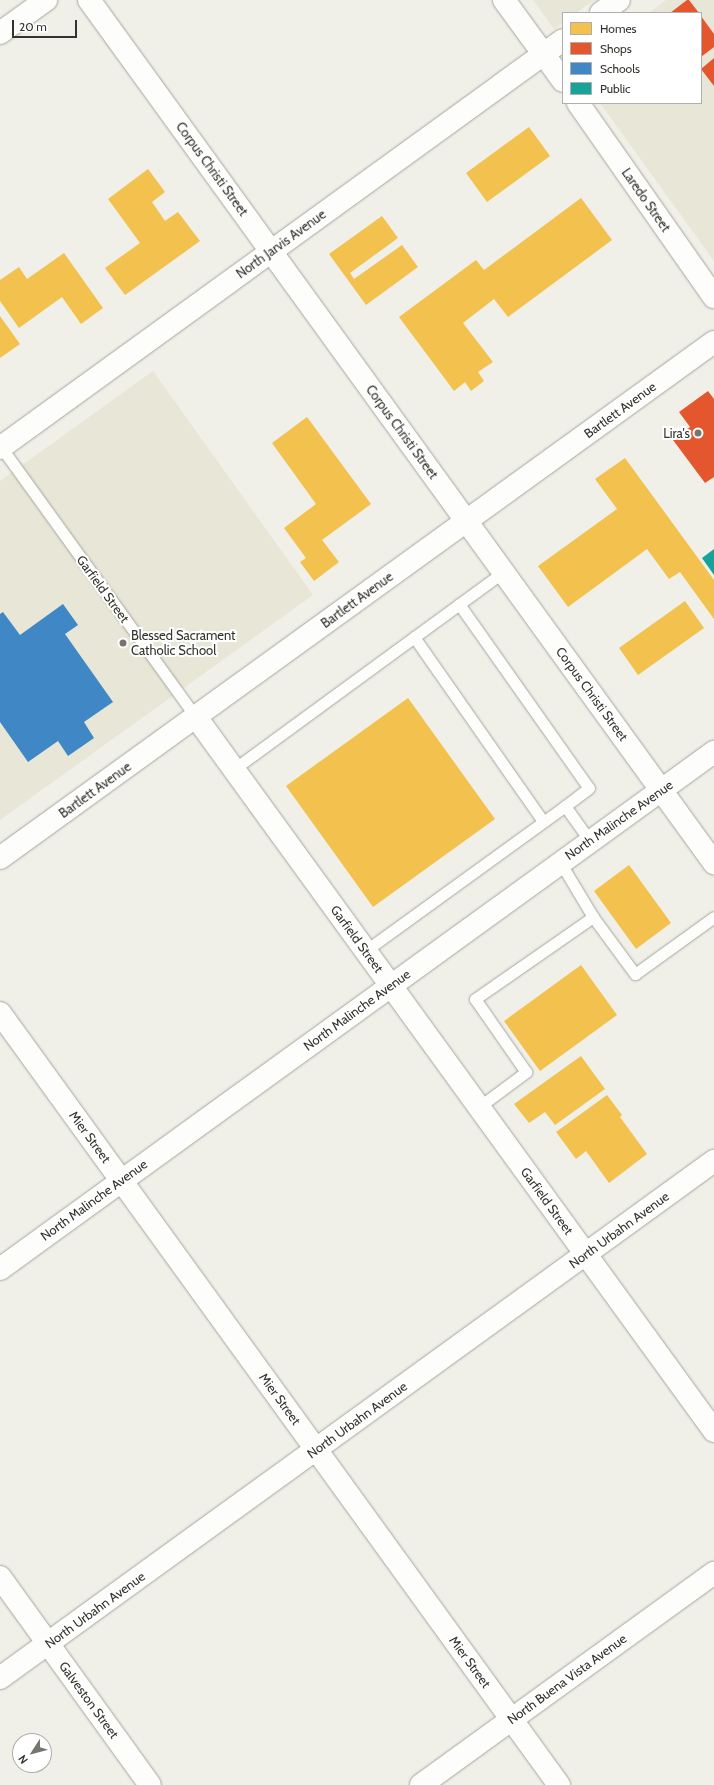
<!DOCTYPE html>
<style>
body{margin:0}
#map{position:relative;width:714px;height:1785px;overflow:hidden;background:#f0f0e8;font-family:Cabin,sans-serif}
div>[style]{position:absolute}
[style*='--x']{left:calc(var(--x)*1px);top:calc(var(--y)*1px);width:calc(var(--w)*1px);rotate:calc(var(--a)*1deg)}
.built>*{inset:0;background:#e7e6d7}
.homes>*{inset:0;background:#f2c14e}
.shops>*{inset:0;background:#e4572e}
.schools>*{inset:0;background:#3f88c5}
.public>*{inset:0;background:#17a398}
.roads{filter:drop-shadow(0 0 1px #a6a6a0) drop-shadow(0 0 1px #a6a6a0)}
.lane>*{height:11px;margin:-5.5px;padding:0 5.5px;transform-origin:5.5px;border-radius:5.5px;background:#fdfdfc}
.street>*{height:22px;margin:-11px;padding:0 11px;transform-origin:11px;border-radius:11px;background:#fdfdfc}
.secondary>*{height:22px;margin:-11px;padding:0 11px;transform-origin:11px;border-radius:11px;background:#fdfdfc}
.dots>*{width:11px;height:11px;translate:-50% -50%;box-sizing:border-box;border:2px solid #fff;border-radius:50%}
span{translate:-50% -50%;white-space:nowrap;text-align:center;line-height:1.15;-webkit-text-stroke:4px #fff;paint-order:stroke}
.street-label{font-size:13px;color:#34342e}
.poi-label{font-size:13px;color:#34342e}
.right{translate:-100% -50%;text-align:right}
.left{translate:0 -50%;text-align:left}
.legend{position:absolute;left:562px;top:12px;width:140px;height:92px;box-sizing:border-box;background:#fff;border:1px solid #aeaeab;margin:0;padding:5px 7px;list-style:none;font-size:12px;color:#34342e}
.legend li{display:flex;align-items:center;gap:8px;height:20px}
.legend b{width:20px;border:1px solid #aeaeab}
.north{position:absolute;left:12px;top:1733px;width:40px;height:40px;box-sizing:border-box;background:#fff;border:1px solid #aeaeab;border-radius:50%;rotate:234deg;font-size:11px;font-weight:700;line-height:16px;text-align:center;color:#34342e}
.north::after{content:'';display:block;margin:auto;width:14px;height:18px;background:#76766f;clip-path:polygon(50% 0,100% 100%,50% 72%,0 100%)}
.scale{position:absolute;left:12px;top:20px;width:65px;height:18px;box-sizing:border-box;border:2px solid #34342e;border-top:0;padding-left:5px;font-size:12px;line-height:14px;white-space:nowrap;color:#34342e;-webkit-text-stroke:3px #fff;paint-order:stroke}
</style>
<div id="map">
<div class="built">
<i style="clip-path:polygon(533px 0,594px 0,576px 13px,563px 13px,563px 23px,554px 29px)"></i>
<i style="clip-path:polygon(666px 0,714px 0,714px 261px,600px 103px,701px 103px,701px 13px,649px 13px)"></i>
<i style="clip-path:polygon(153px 371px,313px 595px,0 820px,0 481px)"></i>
</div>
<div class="homes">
<i style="clip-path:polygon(529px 127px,550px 156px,487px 202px,466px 173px)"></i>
<i style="clip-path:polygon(148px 169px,165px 192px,152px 202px,165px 221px,178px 212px,200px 241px,125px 295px,105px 268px,140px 243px,108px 199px)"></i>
<i style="clip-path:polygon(581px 198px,612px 240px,508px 317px,494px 299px,463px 323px,493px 362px,478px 372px,484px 381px,471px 391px,465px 382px,454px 391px,399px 317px,476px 260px,484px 270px)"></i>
<i style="clip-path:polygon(382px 216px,398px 238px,350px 273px,354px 279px,402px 245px,418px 267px,366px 305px,329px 254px)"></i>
<i style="clip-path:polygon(64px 253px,103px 308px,81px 324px,62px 297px,19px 328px,0 301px,0 280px,19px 267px,27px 279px)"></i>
<i style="clip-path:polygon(0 316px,20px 344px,0 358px)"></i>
<i style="clip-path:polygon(307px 417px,371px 504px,322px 540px,339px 562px,314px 581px,300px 562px,306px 558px,284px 528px,316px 504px,272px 443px)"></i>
<i style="clip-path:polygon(625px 458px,714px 580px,714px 619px,680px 572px,669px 579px,647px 549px,568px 607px,538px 566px,617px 509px,595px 479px)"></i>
<i style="clip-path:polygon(685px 601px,704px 628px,638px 675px,619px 648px)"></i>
<i style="clip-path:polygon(408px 698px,495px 819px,373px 907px,286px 786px)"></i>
<i style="clip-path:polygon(629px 865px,671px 923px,636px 949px,594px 891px)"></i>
<i style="clip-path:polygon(581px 965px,617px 1015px,540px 1071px,504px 1021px)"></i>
<i style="clip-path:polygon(581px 1056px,605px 1089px,555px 1125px,545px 1112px,529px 1123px,514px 1104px)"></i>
<i style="clip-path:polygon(607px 1095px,622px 1115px,620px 1117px,647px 1154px,609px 1183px,586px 1151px,576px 1159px,556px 1132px)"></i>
</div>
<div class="shops">
<i style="clip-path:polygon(687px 0,689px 0,699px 13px,670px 13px)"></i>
<i style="clip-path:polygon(701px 16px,714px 34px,714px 47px,701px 57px)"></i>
<i style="clip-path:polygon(714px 58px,714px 86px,701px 69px)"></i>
<i style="clip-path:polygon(708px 391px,714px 399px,714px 477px,705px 483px,673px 440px,690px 427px,679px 412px)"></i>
</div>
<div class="schools">
<i style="clip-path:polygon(63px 604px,78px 625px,65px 634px,113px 702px,84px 722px,94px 738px,68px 756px,58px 741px,28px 762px,0 722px,0 614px,3px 612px,20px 635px)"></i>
</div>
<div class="public">
<i style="clip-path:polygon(714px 549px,714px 575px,702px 558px)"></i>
</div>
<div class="roads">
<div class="lane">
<i style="--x:1;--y:447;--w:333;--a:54.2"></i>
<i style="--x:459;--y:604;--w:225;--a:54.8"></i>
<i style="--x:589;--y:788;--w:30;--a:143"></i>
<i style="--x:414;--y:637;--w:225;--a:55"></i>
<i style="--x:234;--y:769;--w:333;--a:-36.2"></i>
<i style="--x:560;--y:862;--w:64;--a:59"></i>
<i style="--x:593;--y:917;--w:71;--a:53.6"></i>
<i style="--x:635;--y:974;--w:97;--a:-35.8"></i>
<i style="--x:365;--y:951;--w:247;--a:-35.9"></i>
<i style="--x:565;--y:806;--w:43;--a:54.5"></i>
<i style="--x:479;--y:1107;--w:59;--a:-36.7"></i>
<i style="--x:526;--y:1072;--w:89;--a:-124.9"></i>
<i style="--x:475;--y:999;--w:144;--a:-34.8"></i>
</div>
<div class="street">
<i style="--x:504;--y:0;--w:100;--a:53.9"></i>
<i style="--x:601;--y:13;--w:22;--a:-36"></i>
<i style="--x:0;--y:33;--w:57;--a:-35.7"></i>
<i style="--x:578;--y:103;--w:237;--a:55"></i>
<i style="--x:0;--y:448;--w:695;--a:-35.93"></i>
<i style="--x:196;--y:717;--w:882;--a:54.04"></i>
<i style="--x:0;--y:1013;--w:953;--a:54.09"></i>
<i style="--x:0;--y:1577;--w:256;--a:54.2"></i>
<i style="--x:0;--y:1678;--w:882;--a:-35.91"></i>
<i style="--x:421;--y:1785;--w:362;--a:-35.9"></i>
</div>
<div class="secondary">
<i style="--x:89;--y:0;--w:1066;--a:54.09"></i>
<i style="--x:0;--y:858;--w:881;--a:-35.86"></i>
<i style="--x:0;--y:1269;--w:882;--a:-35.91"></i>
</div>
</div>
<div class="dots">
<i style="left:698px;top:433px;background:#76766f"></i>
<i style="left:123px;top:643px;background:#76766f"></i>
</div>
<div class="street-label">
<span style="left:212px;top:169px;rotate:54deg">Corpus Christi Street</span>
<span style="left:646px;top:200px;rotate:55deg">Laredo Street</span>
<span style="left:281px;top:244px;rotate:-36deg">North Jarvis Avenue</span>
<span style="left:620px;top:410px;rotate:-36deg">Bartlett Avenue</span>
<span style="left:402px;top:432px;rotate:54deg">Corpus Christi Street</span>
<span style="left:103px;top:589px;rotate:54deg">Garfield Street</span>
<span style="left:357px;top:600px;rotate:-36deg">Bartlett Avenue</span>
<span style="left:592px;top:694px;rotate:54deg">Corpus Christi Street</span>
<span style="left:95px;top:790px;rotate:-36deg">Bartlett Avenue</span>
<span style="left:619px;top:820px;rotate:-35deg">North Malinche Avenue</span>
<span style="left:357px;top:939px;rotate:54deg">Garfield Street</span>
<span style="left:357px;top:1010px;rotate:-36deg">North Malinche Avenue</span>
<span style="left:90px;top:1137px;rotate:54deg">Mier Street</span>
<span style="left:94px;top:1200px;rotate:-36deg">North Malinche Avenue</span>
<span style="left:547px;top:1201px;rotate:54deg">Garfield Street</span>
<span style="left:619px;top:1230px;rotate:-36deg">North Urbahn Avenue</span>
<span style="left:280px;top:1399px;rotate:54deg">Mier Street</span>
<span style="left:357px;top:1420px;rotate:-36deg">North Urbahn Avenue</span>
<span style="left:95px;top:1610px;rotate:-36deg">North Urbahn Avenue</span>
<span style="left:470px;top:1662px;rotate:54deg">Mier Street</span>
<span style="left:567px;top:1679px;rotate:-36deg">North Buena Vista Avenue</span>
<span style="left:89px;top:1700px;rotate:54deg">Galveston Street</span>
</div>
<div class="poi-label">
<span class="right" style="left:690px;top:433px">Lira's</span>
<span class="left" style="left:131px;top:643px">Blessed Sacrament<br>Catholic School</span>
</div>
<ul class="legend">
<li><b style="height:11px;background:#f2c14e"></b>Homes</li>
<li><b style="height:11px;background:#e4572e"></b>Shops</li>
<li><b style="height:11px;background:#3f88c5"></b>Schools</li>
<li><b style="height:11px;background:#17a398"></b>Public</li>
</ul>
<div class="north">N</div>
<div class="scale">20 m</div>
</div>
